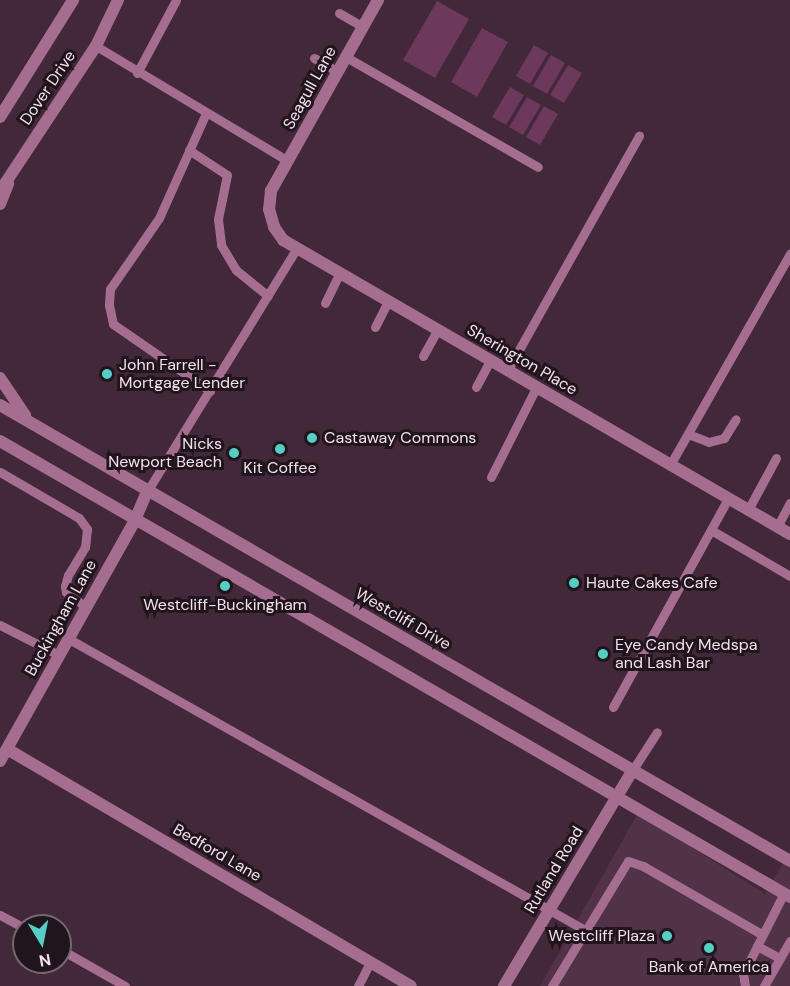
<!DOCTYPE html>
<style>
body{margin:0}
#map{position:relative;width:790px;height:986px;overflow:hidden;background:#422839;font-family:"DM Sans",sans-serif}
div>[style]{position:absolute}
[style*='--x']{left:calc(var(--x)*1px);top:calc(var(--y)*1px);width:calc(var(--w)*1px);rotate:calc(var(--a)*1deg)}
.built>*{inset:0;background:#513246}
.green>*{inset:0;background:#6c385b}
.service>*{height:9px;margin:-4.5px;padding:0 4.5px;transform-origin:4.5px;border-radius:4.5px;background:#a56e91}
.minor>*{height:12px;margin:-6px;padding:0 6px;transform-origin:6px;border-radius:6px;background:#a56e91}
.tertiary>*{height:12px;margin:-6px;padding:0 6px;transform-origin:6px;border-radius:6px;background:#a56e91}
.dots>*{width:16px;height:16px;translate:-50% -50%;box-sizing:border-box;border:3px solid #21151d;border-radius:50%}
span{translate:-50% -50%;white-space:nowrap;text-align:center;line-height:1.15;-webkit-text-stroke:6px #21151d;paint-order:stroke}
.street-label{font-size:16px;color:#f3e1eb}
.poi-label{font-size:16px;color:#f3e1eb}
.left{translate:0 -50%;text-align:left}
.right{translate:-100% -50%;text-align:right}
.north{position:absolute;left:12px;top:914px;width:60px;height:60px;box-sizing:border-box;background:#21151d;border:2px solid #75676f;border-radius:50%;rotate:170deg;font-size:16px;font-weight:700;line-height:24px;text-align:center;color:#f3e1eb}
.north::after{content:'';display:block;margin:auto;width:21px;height:27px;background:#55cec5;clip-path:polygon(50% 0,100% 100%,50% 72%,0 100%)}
</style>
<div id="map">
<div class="built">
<i style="clip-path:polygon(638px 813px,765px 894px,790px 851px,790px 986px,540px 986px)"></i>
</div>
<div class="green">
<i style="clip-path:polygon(437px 1px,469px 19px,435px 78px,403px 60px)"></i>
<i style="clip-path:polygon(482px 28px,508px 42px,477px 97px,451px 82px)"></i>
<i style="clip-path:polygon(534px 45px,548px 53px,530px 84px,516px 76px)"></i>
<i style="clip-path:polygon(551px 55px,565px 63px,547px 94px,533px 86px)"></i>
<i style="clip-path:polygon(568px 65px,582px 73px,564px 103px,550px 95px)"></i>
<i style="clip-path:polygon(510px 87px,524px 95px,506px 125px,492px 117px)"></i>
<i style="clip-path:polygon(527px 97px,541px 105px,523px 135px,509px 127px)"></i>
<i style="clip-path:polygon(544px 106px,558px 114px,540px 145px,526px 137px)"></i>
</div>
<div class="service">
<i style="--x:339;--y:13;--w:28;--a:30"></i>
<i style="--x:96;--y:46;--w:224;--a:30.9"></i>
<i style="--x:346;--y:57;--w:221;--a:29.8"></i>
<i style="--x:314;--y:58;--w:28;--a:30"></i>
<i style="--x:137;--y:73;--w:83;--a:-61.9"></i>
<i style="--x:206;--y:113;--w:115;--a:114.1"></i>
<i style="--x:159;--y:218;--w:86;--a:124.6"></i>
<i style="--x:110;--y:289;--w:16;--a:94"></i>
<i style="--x:109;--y:305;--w:19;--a:78"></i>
<i style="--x:113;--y:324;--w:118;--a:34.6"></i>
<i style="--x:189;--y:150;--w:45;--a:33.3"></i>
<i style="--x:227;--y:175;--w:45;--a:101.6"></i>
<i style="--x:218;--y:219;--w:26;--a:83"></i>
<i style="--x:221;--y:245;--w:29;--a:59"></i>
<i style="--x:236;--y:270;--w:41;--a:39.1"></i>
<i style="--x:325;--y:303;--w:32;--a:-64"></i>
<i style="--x:375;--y:327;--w:28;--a:-63"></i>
<i style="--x:423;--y:356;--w:29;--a:-61"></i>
<i style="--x:507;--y:371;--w:270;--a:-60.7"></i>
<i style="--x:476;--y:387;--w:30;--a:-62"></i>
<i style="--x:688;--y:434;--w:22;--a:21"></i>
<i style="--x:709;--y:442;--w:16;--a:-15"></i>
<i style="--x:724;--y:438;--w:22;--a:-58"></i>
<i style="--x:670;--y:465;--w:243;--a:-60.4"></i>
<i style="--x:0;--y:472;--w:91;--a:30.2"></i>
<i style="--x:79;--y:518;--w:14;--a:54"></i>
<i style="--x:87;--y:529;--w:18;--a:96"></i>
<i style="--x:85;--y:547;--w:33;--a:121"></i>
<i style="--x:68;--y:575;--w:11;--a:105"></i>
<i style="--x:65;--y:586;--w:6;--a:81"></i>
<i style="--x:66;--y:592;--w:25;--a:37"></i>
<i style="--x:491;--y:477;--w:100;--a:-63.2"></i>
<i style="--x:148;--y:490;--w:283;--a:-58.4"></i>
<i style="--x:748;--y:510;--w:59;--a:-61.7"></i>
<i style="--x:777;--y:527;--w:27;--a:-62"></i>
<i style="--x:711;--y:530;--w:91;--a:30.2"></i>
<i style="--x:0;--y:625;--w:66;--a:27"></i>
<i style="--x:69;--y:639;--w:592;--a:29.42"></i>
<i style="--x:613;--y:707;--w:238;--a:-61.1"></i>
<i style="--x:632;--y:771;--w:46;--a:-57.3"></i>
<i style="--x:0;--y:915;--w:27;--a:28"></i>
<i style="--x:757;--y:946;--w:26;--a:28"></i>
<i style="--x:60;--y:949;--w:75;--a:29.6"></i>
<i style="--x:358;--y:986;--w:27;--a:-63"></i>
<i style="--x:552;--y:986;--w:146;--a:-58.7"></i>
<i style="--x:628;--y:861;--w:16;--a:18"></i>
<i style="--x:643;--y:866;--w:138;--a:29.9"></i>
<i style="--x:745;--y:986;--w:12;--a:-99"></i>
<i style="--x:743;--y:974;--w:91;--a:-63.2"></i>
<i style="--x:764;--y:986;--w:52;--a:-60"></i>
</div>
<div class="minor">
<i style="--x:378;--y:0;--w:219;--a:119.3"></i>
<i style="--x:271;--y:191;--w:18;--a:96"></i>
<i style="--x:269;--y:209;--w:19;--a:74"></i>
<i style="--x:274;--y:227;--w:16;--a:55"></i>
<i style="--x:283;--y:240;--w:586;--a:30.11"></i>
<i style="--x:7;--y:749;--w:468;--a:30.4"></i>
<i style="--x:0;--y:761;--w:276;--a:-60.7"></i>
<i style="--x:135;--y:520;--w:33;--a:-67"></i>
<i style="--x:504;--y:986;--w:250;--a:-59.2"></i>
</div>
<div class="tertiary">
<i style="--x:0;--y:117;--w:138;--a:-58"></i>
<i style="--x:0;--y:191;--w:174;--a:-56.5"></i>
<i style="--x:96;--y:46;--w:51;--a:-64.4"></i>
<i style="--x:0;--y:204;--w:22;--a:-68"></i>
<i style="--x:0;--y:378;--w:45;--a:56"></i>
<i style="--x:0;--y:405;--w:912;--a:29.99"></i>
<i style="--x:0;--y:441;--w:912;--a:29.99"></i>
</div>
<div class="dots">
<i style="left:107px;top:374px;background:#55cec5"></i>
<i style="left:312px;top:438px;background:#55cec5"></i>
<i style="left:280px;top:449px;background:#55cec5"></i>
<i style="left:234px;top:453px;background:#55cec5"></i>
<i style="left:574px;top:583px;background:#55cec5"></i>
<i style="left:225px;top:586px;background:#55cec5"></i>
<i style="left:603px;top:654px;background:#55cec5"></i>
<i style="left:667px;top:936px;background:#55cec5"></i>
<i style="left:709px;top:948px;background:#55cec5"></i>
</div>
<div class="street-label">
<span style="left:48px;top:88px;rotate:-56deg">Dover Drive</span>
<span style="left:310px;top:88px;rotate:-61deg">Seagull Lane</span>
<span style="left:522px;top:360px;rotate:30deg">Sherington Place</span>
<span style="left:61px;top:618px;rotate:-61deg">Buckingham Lane</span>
<span style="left:403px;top:619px;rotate:30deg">Westcliff Drive</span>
<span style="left:217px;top:853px;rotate:30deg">Bedford Lane</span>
<span style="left:554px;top:870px;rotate:-59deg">Rutland Road</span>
</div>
<div class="poi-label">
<span class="left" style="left:119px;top:374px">John Farrell -<br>Mortgage Lender</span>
<span class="left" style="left:324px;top:438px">Castaway Commons</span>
<span class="right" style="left:222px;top:453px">Nicks<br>Newport Beach</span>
<span style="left:280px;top:468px">Kit Coffee</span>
<span class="left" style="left:586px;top:583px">Haute Cakes Cafe</span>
<span style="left:225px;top:605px">Westcliff-Buckingham</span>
<span class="left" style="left:615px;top:654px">Eye Candy Medspa<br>and Lash Bar</span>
<span class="right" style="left:655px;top:936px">Westcliff Plaza</span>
<span style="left:709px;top:967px">Bank of America</span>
</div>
<div class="north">N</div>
</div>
